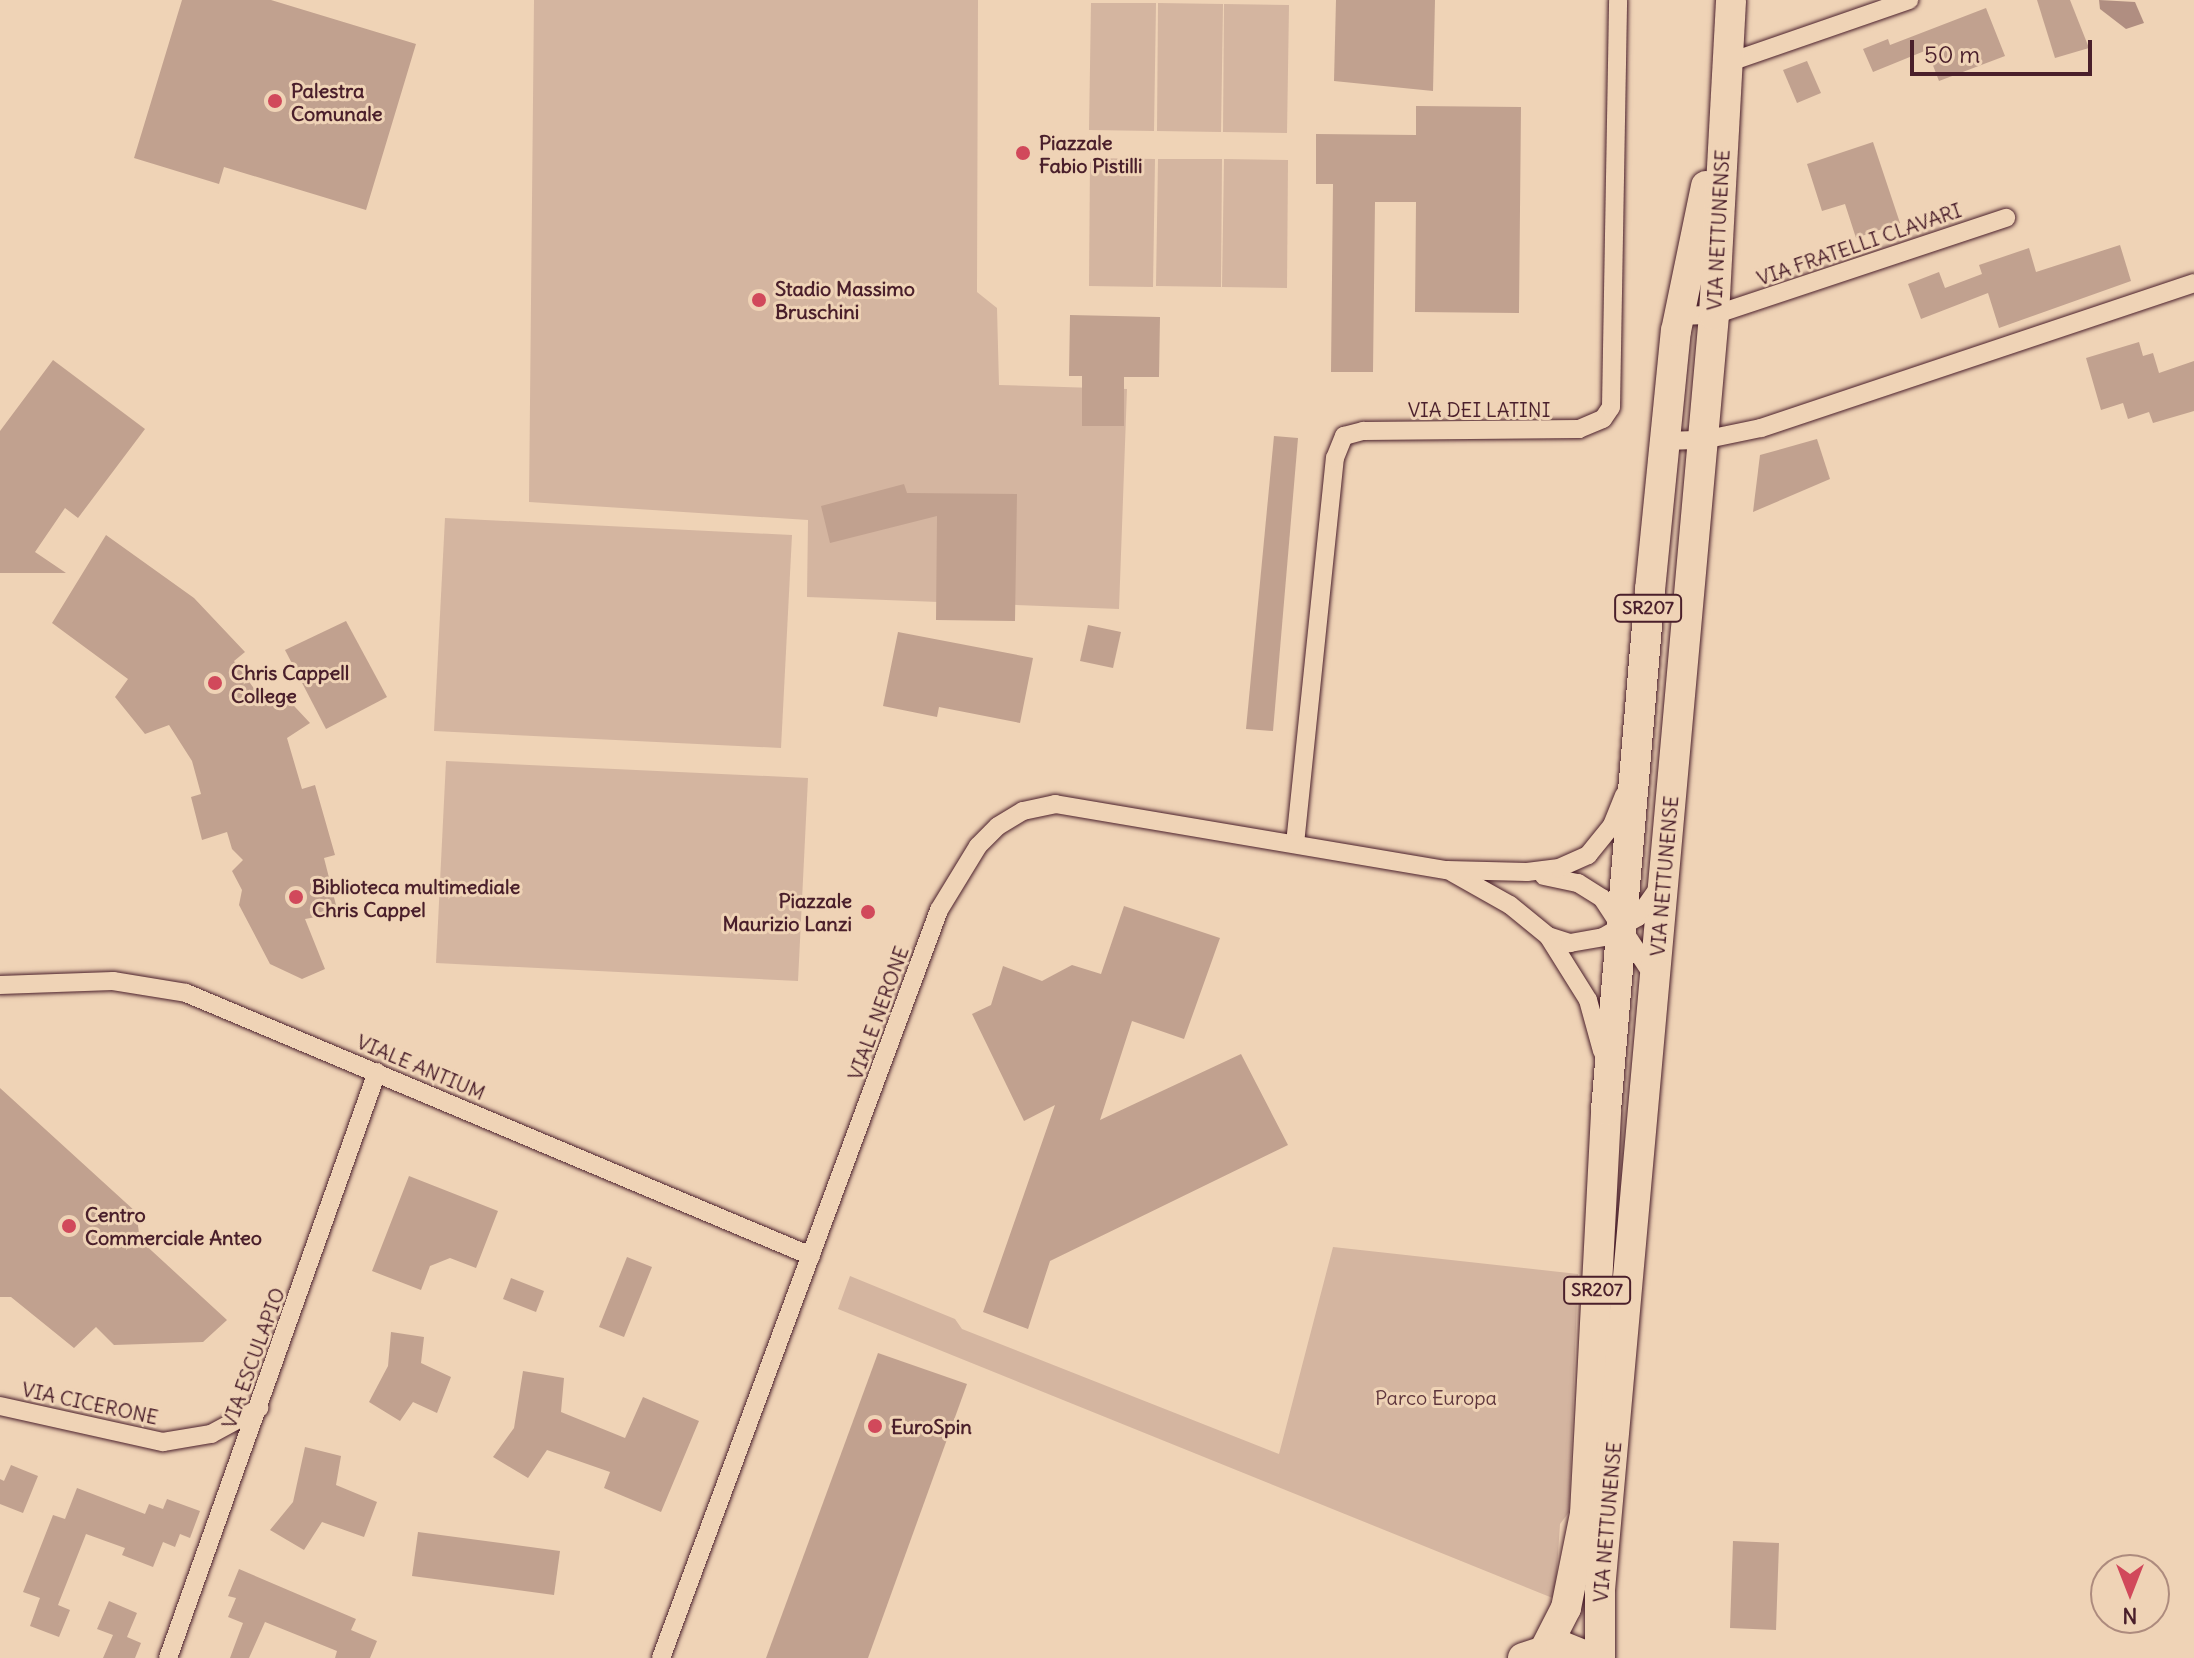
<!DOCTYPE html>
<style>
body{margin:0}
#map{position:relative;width:2194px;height:1658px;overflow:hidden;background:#efd3b6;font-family:Delius,sans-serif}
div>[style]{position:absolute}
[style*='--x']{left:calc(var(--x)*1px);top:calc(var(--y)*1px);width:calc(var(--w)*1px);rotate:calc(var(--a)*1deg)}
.green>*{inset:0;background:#d4b5a0}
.water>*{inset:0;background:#b08e81}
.building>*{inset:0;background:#c1a18f}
.roads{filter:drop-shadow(0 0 2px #4a1f2b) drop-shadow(0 0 2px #4a1f2b)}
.street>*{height:18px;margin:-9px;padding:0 9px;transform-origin:9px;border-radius:9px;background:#efd3b6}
.primary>*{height:30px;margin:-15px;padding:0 15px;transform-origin:15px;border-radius:15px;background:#efd3b6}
.dots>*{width:22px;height:22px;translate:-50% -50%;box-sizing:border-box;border:4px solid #efd3b6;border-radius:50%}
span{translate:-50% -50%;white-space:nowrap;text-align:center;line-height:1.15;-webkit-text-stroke:6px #efd3b6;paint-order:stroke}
.shield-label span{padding:2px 6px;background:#efd3b6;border:2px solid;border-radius:6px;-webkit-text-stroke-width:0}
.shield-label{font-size:18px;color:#4a1f2b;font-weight:700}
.poi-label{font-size:20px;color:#4a1f2b;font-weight:700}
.left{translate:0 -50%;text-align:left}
.right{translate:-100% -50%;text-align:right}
.street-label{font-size:20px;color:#4a1f2b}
.park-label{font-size:20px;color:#5f363d}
.north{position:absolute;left:2090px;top:1554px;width:80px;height:80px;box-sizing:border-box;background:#efd3b6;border:2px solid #ad8b7e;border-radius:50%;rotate:180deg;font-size:22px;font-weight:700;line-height:32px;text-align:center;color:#4a1f2b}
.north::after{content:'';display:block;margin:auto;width:28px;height:36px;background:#d1495b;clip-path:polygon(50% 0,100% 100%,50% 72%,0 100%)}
.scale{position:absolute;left:1910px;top:40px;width:182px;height:36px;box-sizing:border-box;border:4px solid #4a1f2b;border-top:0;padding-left:10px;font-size:24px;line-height:28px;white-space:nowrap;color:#4a1f2b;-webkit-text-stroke:6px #efd3b6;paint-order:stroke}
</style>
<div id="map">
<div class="green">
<i style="clip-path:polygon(534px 0,978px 0,977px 292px,997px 308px,999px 385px,1127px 389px,1119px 609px,807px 597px,808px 520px,529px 502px)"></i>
<i style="clip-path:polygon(1091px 3px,1156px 3px,1154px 131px,1089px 130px)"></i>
<i style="clip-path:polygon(1158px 3px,1223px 4px,1221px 132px,1157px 131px)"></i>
<i style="clip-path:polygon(1224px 4px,1289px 5px,1287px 133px,1223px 132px)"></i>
<i style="clip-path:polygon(1090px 158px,1155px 159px,1153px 287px,1089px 286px)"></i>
<i style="clip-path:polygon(1158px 159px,1222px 159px,1221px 287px,1156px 286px)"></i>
<i style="clip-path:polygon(1224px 159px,1288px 160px,1287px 288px,1222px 287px)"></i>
<i style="clip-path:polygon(445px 518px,792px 535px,781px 748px,434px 731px)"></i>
<i style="clip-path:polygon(446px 761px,808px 778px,798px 981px,436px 963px)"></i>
<i style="clip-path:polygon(1333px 1247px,1578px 1274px,1569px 1512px,1560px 1524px,1555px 1599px,838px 1309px,850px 1276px,955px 1319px,962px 1329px,1279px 1454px)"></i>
</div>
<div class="water">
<i style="clip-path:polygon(2099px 0,2135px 2px,2144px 23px,2126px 29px,2100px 9px)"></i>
</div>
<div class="building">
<i style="clip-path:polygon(182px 0,271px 0,416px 44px,366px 210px,224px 167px,219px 184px,134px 158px)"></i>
<i style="clip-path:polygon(1336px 0,1435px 0,1433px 91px,1334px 81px)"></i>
<i style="clip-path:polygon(2037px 0,2070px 0,2089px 48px,2055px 58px)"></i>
<i style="clip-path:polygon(1986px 8px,2005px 56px,1939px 81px,1927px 50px,1873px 72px,1863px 49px,1888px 39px,1890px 45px)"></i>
<i style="clip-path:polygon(1807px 61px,1821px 93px,1797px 103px,1783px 70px)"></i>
<i style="clip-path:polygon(1416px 106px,1521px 107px,1519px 313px,1415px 312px,1416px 202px,1375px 202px,1373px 372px,1331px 372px,1333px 184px,1316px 184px,1316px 134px,1416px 135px)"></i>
<i style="clip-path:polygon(1873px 142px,1900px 223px,1856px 238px,1845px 204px,1822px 211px,1807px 164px)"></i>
<i style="clip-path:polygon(2120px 245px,2131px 281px,1999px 328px,1988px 293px,1921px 319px,1908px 284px,1939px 272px,1945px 288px,1982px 274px,1979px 265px,2029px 248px,2036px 272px)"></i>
<i style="clip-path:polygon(1070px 315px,1160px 317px,1159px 377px,1124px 377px,1124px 426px,1082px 426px,1082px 376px,1069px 376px)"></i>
<i style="clip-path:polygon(2139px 342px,2143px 356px,2153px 353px,2159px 373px,2194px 361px,2194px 411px,2153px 423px,2149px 412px,2128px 419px,2123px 403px,2101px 410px,2086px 358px)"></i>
<i style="clip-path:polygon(53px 360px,145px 429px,78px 518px,65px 508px,35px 552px,66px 573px,0 573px,0 431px)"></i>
<i style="clip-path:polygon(1274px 436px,1298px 438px,1273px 731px,1246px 729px)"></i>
<i style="clip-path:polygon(1817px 439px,1830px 479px,1753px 512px,1760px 455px)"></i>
<i style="clip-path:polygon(904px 484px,907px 493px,1017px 494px,1015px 621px,936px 620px,937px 516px,830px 543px,821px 506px)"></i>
<i style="clip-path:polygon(106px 535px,194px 598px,245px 652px,234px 661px,261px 698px,281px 692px,310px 723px,287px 738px,302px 789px,315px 785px,335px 855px,324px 858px,338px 913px,305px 919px,325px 969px,302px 979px,270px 964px,239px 905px,242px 890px,232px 871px,243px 860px,232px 849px,227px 832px,202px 840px,191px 797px,201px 794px,192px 761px,169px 725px,145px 734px,115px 697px,128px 679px,52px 623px)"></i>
<i style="clip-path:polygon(346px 621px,387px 697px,326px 729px,285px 650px)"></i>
<i style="clip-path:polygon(1088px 625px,1121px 632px,1113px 668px,1080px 661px)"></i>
<i style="clip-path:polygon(898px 632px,1033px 658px,1020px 723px,939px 707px,937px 717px,883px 706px)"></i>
<i style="clip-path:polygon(1124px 906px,1220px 938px,1184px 1039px,1132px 1021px,1100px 1120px,1241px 1054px,1288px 1145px,1050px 1261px,1028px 1329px,983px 1312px,1055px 1105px,1024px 1121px,972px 1014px,991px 1005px,1003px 966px,1042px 981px,1072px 965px,1101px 974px)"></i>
<i style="clip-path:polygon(0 1088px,136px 1212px,140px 1240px,227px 1320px,203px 1342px,114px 1345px,96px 1327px,74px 1348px,11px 1297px,0 1297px)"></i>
<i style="clip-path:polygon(409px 1176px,498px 1211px,476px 1268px,450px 1258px,430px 1266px,421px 1290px,372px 1271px)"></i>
<i style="clip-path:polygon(627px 1257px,652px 1267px,624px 1337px,599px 1327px)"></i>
<i style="clip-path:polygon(511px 1278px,544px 1291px,536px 1312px,503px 1299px)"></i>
<i style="clip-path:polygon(391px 1332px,424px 1337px,421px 1363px,451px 1377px,437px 1413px,413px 1402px,400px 1421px,369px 1402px,388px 1366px)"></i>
<i style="clip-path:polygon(878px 1353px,967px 1384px,868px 1658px,766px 1658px)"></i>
<i style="clip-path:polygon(523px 1371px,564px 1378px,561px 1412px,625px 1438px,643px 1397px,699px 1421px,661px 1512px,604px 1488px,610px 1472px,547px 1450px,528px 1478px,493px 1457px,514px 1428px)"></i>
<i style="clip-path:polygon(305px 1447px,341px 1456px,336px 1485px,377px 1502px,364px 1537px,322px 1522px,304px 1550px,270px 1530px,293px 1502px)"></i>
<i style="clip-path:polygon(11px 1465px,38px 1476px,23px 1513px,0 1504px,0 1479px,4px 1481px)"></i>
<i style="clip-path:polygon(77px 1488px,145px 1514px,149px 1504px,163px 1509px,167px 1499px,200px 1511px,190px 1538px,180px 1534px,175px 1547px,163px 1542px,153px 1567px,122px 1555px,125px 1548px,86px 1534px,58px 1605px,70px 1610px,59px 1637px,30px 1626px,40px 1598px,23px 1592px,53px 1515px,65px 1519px)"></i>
<i style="clip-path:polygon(418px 1532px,560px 1551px,554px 1595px,412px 1576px)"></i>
<i style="clip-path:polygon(1733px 1541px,1779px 1543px,1776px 1630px,1730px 1628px)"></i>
<i style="clip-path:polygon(239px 1569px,356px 1619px,351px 1630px,377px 1641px,370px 1658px,335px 1658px,337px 1651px,265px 1622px,249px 1658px,230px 1658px,243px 1623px,228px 1617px,236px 1598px,228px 1596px)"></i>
<i style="clip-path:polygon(109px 1601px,137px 1613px,127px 1637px,141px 1643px,135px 1658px,103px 1658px,113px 1635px,97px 1629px)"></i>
</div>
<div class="roads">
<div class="street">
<i style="--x:1727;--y:63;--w:193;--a:-19.1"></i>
<i style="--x:1679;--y:316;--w:35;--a:-2"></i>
<i style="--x:1714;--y:315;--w:308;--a:-18.4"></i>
<i style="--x:1665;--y:441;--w:38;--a:-2"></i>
<i style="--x:1703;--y:440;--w:59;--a:-11.7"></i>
<i style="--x:1761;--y:428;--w:457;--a:-18.5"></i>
<i style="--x:1295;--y:844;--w:388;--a:-84.1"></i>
<i style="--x:1335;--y:458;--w:24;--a:-68"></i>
<i style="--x:1344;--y:436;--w:20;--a:-15"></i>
<i style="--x:1363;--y:431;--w:216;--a:-0.5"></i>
<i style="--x:1579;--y:429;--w:26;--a:-23"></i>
<i style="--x:1603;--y:419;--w:14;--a:-56"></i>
<i style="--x:1611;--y:407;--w:407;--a:-89"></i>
<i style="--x:1453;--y:873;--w:65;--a:29.3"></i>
<i style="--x:1510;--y:905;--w:49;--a:39.2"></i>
<i style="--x:1548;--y:936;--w:75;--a:58"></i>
<i style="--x:1588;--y:1000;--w:53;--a:74.6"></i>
<i style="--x:1544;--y:876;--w:35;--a:12"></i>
<i style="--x:1578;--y:883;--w:28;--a:32"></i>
<i style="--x:1602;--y:898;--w:91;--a:56.7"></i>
<i style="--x:1548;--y:936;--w:23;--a:18"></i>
<i style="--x:1570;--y:943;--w:34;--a:-10"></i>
<i style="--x:1603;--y:937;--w:40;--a:-29.7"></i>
<i style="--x:1638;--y:917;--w:35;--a:-55"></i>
<i style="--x:0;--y:985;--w:113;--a:-2"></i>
<i style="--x:113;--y:981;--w:74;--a:9.3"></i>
<i style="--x:186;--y:993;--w:678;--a:22.82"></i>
<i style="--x:0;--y:1406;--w:167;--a:12.5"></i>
<i style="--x:163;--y:1442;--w:49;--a:-9.5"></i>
<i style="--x:211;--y:1434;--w:55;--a:-28.4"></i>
<i style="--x:168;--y:1658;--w:622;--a:-70.37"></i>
<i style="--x:661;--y:1658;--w:798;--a:-69.61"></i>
<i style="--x:939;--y:910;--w:75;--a:-58.6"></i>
<i style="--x:978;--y:846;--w:28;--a:-45"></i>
<i style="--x:998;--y:826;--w:29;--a:-31"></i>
<i style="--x:1023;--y:811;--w:33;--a:-12"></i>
<i style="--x:1055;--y:804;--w:398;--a:9.6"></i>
<i style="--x:1447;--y:870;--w:80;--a:1.4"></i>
<i style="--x:1527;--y:872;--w:32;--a:-7"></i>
<i style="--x:1559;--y:868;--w:32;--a:-24"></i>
<i style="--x:1588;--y:855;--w:38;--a:-51"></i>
<i style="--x:1612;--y:825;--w:32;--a:-68"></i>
</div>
<div class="primary">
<i style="--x:1546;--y:1647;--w:44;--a:-62.9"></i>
<i style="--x:1566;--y:1608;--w:96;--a:-78.6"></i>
<i style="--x:1585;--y:1514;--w:405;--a:-87"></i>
<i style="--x:1606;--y:1110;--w:522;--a:-85.16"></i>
<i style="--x:1650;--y:590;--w:260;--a:-84.3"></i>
<i style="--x:1676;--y:331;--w:148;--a:-78.3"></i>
<i style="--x:1523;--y:1658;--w:40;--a:-18"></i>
<i style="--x:1561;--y:1646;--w:32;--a:22"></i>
<i style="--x:1600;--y:1658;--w:68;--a:-90"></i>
<i style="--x:1600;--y:1590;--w:1280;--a:-84.89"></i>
<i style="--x:1714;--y:315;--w:315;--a:-86.9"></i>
</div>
</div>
<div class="dots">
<i style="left:275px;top:101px;background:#d1495b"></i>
<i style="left:1023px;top:153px;background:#d1495b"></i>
<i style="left:759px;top:300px;background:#d1495b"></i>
<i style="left:215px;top:683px;background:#d1495b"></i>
<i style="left:296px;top:897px;background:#d1495b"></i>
<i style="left:868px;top:912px;background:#d1495b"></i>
<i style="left:69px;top:1226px;background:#d1495b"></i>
<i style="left:875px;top:1426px;background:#d1495b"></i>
</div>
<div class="shield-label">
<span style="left:1648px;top:608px">SR207</span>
<span style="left:1597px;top:1290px">SR207</span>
</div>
<div class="poi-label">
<span class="left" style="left:291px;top:102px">Palestra<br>Comunale</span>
<span class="left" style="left:1039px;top:154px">Piazzale<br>Fabio Pistilli</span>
<span class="left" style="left:775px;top:300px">Stadio Massimo<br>Bruschini</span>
<span class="left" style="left:231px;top:684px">Chris Cappell<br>College</span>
<span class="left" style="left:312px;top:898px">Biblioteca multimediale<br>Chris Cappel</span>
<span class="right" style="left:852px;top:912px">Piazzale<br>Maurizio Lanzi</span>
<span class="left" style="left:85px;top:1226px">Centro<br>Commerciale Anteo</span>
<span class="left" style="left:891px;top:1426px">EuroSpin</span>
</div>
<div class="street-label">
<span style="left:1718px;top:230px;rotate:-87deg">VIA NETTUNENSE</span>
<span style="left:1859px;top:244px;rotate:-19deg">VIA FRATELLI CLAVARI</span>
<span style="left:1479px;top:409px">VIA DEI LATINI</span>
<span style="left:1664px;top:876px;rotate:-85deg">VIA NETTUNENSE</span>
<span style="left:878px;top:1013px;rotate:-70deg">VIALE NERONE</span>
<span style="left:421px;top:1067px;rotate:23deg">VIALE ANTIUM</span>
<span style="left:253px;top:1358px;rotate:-70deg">VIA ESCULAPIO</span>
<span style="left:90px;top:1403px;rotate:12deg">VIA CICERONE</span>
<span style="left:1607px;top:1522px;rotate:-85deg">VIA NETTUNENSE</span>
</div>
<div class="park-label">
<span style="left:1436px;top:1397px">Parco Europa</span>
</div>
<div class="north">N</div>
<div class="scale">50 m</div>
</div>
